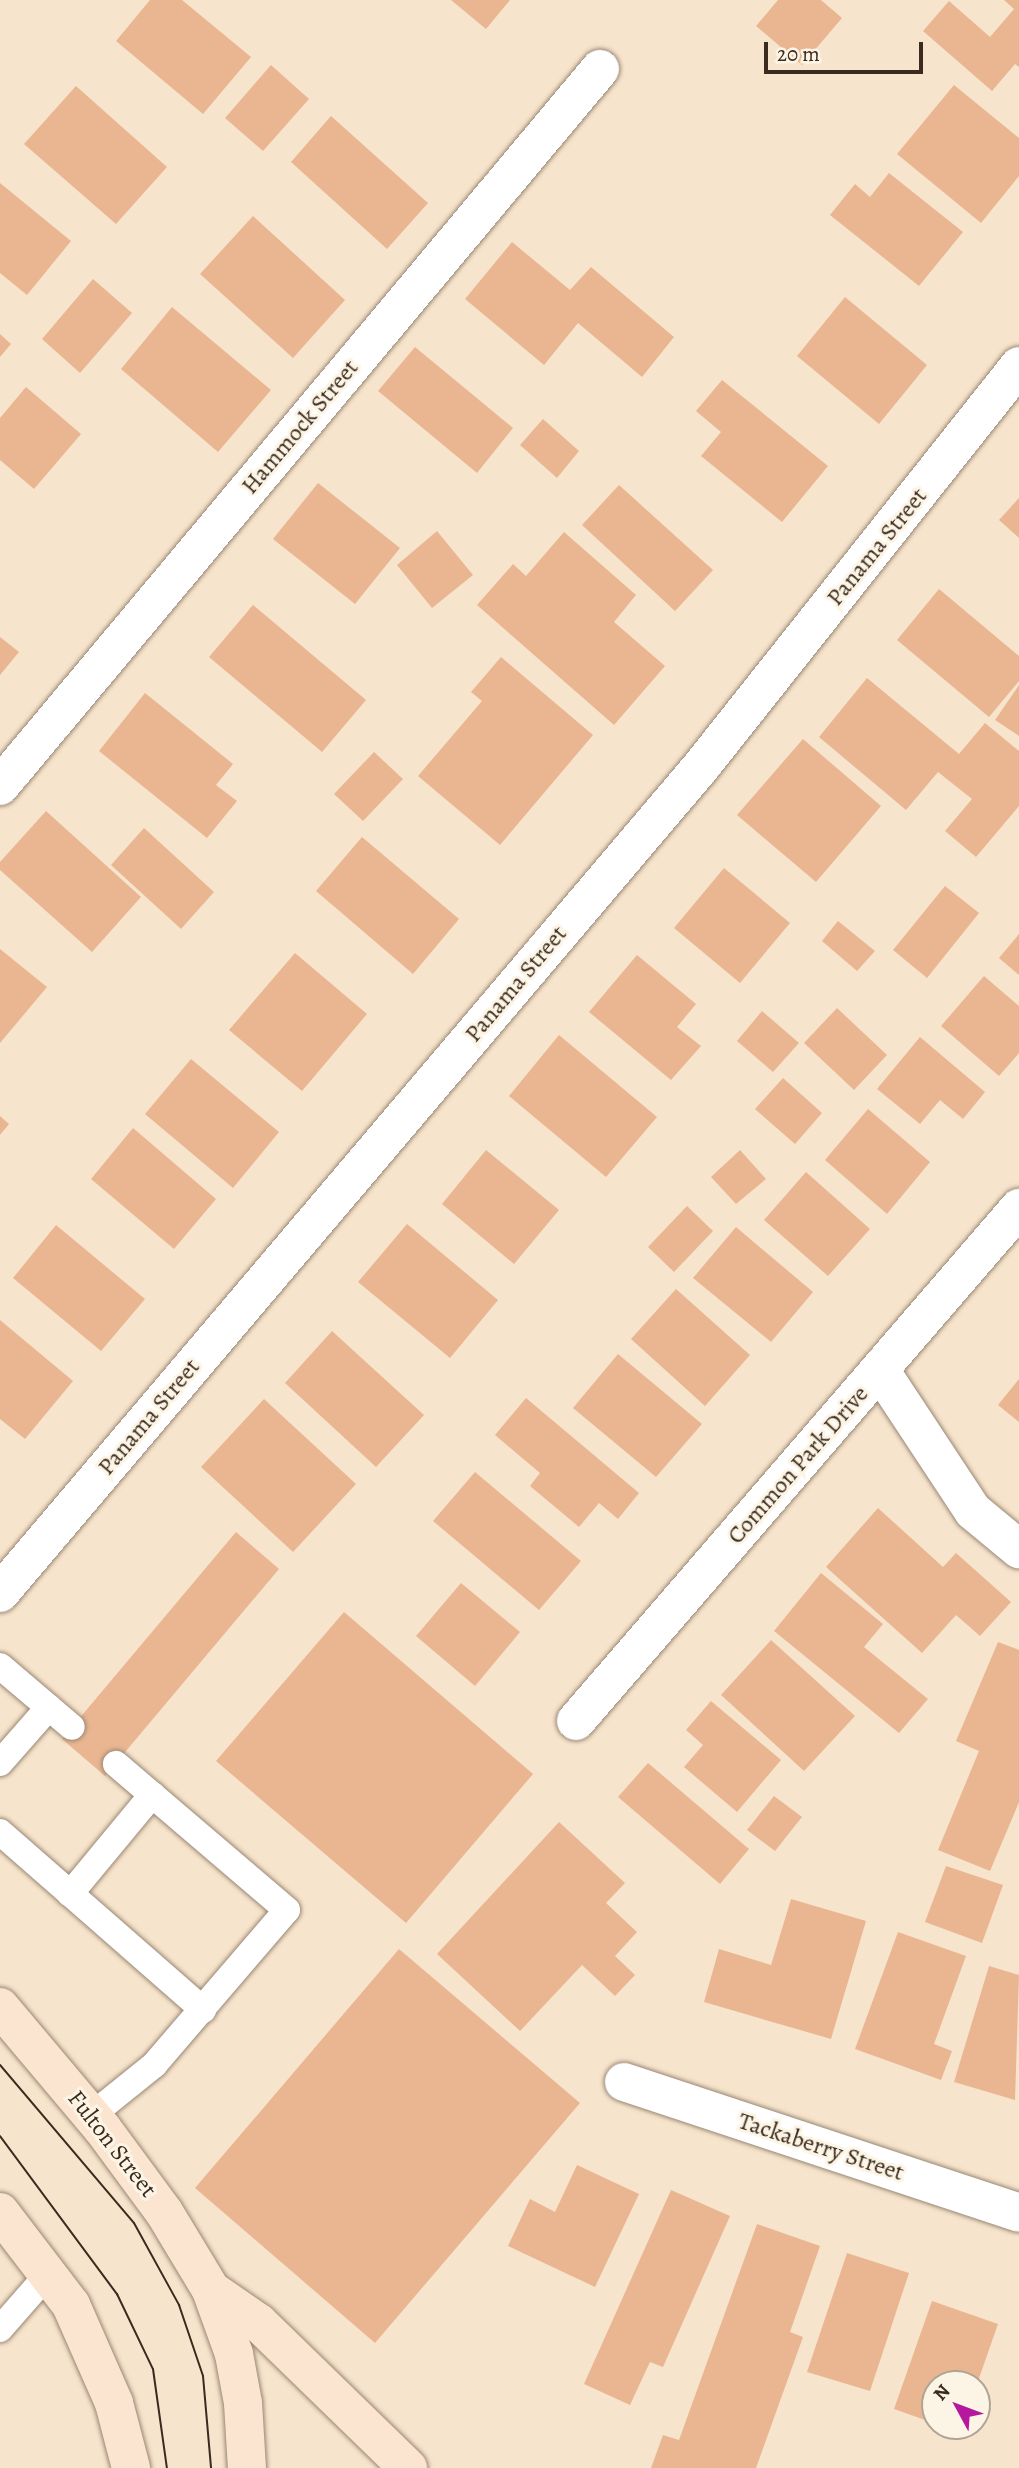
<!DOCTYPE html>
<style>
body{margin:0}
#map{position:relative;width:1019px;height:2468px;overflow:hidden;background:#f7e4cc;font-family:Alegreya,serif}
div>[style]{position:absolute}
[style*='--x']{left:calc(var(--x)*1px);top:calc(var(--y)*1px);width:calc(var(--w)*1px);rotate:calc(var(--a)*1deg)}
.building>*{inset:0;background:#eab691}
.roads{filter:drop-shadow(0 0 2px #998775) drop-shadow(0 0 2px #998775)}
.service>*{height:26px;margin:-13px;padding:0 13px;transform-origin:13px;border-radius:13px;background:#fff}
.minor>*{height:38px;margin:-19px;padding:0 19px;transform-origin:19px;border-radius:19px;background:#fff}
.secondary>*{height:38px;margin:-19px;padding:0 19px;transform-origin:19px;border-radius:19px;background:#fce5d0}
.tram>*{height:2px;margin:-1px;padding:0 1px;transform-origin:1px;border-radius:1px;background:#3b2a1e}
span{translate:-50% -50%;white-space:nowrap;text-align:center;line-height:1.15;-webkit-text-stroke:6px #fcf5e5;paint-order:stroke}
.street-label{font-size:24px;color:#3b2a1e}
.north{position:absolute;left:921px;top:2370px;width:70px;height:70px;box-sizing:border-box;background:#fcf5e5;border:2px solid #afa495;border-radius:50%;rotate:311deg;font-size:19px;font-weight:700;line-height:28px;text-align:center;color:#3b2a1e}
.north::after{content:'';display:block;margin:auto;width:24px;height:32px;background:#b5179e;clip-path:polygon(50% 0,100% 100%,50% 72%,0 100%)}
.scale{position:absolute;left:764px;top:42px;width:159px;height:32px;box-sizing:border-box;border:4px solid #3b2a1e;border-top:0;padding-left:9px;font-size:21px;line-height:24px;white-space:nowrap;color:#3b2a1e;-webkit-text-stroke:5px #fcf5e5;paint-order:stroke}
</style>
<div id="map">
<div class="building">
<i style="clip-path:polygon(150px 0,182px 0,251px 57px,203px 114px,116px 41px)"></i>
<i style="clip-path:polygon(451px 0,510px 0,486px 29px)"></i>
<i style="clip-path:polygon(778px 0,821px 0,842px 18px,802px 65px,756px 26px)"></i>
<i style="clip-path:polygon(1004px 0,1019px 0,1019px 67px,1015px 64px,992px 91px,923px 31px,949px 1px,990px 37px,1014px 9px)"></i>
<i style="clip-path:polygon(271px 65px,309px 99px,263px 151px,225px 118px)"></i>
<i style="clip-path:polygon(954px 85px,1019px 138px,1019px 176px,981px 223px,897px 154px)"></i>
<i style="clip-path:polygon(76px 86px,167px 167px,116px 224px,24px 144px)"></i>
<i style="clip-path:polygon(331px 116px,428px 203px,387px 249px,291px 162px)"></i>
<i style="clip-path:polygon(889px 173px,963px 232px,919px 286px,830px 215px,855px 184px,870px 197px)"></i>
<i style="clip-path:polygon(0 183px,71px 241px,27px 295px,0 273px)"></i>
<i style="clip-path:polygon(253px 216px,345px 300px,293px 358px,200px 274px)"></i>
<i style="clip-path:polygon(512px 242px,570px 290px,591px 267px,674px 337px,642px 377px,578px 323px,544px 365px,465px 299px)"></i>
<i style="clip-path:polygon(93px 279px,132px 313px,80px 373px,42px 339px)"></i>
<i style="clip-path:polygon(845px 297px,927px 365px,879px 424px,797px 356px)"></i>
<i style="clip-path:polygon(172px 307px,271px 390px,218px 452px,121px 369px)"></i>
<i style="clip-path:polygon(0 334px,11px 344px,0 357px)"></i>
<i style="clip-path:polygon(415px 347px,513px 428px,477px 473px,378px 391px)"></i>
<i style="clip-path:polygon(722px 380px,828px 466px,782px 522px,701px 456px,721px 432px,696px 411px)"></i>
<i style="clip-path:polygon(26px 387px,81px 434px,34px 489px,0 460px,0 418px)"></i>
<i style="clip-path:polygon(543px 419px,579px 451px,557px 478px,520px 445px)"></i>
<i style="clip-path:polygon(318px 483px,400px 548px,355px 604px,273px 539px)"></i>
<i style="clip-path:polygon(619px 485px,713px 570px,675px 611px,582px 525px)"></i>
<i style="clip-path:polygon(1019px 498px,1019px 538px,999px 520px)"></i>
<i style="clip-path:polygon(437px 531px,473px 575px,432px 608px,397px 565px)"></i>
<i style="clip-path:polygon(564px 532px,636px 595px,614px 622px,665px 666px,614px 725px,477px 605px,513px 564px,526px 576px)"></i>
<i style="clip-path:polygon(939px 589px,1019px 656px,1019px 681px,989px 717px,897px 640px)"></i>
<i style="clip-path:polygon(253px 605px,366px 700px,322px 752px,209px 657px)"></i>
<i style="clip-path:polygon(0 637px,19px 652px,0 675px)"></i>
<i style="clip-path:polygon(501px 657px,593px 735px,500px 845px,418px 776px,482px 701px,471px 692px)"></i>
<i style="clip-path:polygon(867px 678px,959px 754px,985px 723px,1019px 751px,1019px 806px,976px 857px,945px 831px,972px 799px,938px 772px,906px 810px,819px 737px)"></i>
<i style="clip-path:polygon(1019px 685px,1019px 736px,995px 720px)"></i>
<i style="clip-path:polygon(145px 693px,233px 764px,216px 785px,237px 801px,207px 838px,99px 751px)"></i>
<i style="clip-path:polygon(803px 739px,881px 806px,816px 882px,737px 815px)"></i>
<i style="clip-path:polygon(374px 752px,403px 779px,363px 821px,334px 794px)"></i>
<i style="clip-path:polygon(46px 811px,141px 897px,92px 952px,0 870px,0 862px)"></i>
<i style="clip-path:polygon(144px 828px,214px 892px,181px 929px,111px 865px)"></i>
<i style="clip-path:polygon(362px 837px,459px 919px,413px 974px,316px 891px)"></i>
<i style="clip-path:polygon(724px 868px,790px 923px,740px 983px,674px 928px)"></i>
<i style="clip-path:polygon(945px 886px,979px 913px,927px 978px,893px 950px)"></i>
<i style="clip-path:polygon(838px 921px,875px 951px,857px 971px,822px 941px)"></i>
<i style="clip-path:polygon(1019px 934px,1019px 975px,999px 958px)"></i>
<i style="clip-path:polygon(0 949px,47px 987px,0 1043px)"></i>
<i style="clip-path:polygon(295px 953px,367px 1014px,302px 1091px,229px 1030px)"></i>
<i style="clip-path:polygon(637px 955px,696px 1004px,677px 1027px,701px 1046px,671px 1080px,589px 1012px)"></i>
<i style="clip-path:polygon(984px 976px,1019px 1006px,1019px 1053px,999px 1076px,941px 1026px)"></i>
<i style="clip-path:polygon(837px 1008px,887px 1055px,854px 1090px,804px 1043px)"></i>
<i style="clip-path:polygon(762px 1011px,799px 1043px,773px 1072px,737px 1041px)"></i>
<i style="clip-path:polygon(559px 1035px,657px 1117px,606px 1177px,509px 1096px)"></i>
<i style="clip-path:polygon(920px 1037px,985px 1092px,963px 1119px,940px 1100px,920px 1124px,877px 1089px)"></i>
<i style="clip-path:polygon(191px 1059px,279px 1132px,233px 1188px,145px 1114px)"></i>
<i style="clip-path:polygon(783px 1078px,822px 1113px,795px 1144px,755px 1109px)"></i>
<i style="clip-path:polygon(868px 1109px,930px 1162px,887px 1214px,825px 1160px)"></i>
<i style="clip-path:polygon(0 1116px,9px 1124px,0 1135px)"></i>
<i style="clip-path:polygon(133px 1128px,216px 1199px,174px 1249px,91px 1179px)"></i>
<i style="clip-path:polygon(486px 1150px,559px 1210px,514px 1264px,442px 1204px)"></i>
<i style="clip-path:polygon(740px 1150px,766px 1179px,736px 1204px,711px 1177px)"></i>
<i style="clip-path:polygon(806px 1172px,870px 1229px,828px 1276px,764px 1220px)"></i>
<i style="clip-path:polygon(687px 1206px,713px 1231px,674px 1272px,648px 1247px)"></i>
<i style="clip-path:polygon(407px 1224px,498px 1300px,450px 1358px,358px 1282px)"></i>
<i style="clip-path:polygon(56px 1225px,145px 1299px,101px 1351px,13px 1278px)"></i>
<i style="clip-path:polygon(736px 1227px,813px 1292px,771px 1342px,693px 1278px)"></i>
<i style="clip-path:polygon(676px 1289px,750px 1355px,705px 1406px,631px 1339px)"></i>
<i style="clip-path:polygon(0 1320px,73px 1381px,25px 1439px,0 1419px)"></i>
<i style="clip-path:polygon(332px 1331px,424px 1415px,376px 1467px,285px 1383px)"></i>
<i style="clip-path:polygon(618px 1354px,702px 1424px,656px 1477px,573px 1408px)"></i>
<i style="clip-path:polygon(1019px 1379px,1019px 1422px,998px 1405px)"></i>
<i style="clip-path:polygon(526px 1398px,639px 1493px,618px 1519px,599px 1503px,579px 1527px,530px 1486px,540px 1473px,495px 1435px)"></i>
<i style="clip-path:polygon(264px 1399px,356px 1484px,293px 1552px,201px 1467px)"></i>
<i style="clip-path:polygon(475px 1472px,581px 1561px,539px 1610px,433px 1521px)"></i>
<i style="clip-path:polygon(878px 1508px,943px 1567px,956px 1553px,1011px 1602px,980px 1636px,956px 1615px,922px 1653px,826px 1567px)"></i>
<i style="clip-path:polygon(236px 1532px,279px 1569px,105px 1776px,62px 1739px)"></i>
<i style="clip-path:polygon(821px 1573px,883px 1624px,864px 1647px,928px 1699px,899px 1733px,774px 1631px)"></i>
<i style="clip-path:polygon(461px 1583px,520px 1632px,475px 1686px,416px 1636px)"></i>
<i style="clip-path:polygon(344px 1612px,533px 1774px,406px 1923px,216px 1761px)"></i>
<i style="clip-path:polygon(771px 1640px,855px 1716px,804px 1771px,721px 1695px)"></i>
<i style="clip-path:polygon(998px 1642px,1019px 1650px,1019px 1802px,990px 1871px,938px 1850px,979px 1751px,956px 1741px)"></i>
<i style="clip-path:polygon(711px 1701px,781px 1760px,737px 1812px,684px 1767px,703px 1745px,686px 1730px)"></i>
<i style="clip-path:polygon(648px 1763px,749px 1849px,720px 1884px,618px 1797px)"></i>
<i style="clip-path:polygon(774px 1796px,802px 1817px,775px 1851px,747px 1830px)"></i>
<i style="clip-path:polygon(559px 1822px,625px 1883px,606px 1903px,637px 1932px,615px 1956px,635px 1975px,615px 1996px,582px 1965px,520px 2031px,437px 1954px)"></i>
<i style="clip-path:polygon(946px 1866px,1003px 1885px,982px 1943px,925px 1922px)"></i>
<i style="clip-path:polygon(791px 1899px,866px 1921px,831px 2039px,704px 2002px,719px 1949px,771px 1965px)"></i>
<i style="clip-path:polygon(898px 1932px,966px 1956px,934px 2044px,952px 2051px,941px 2080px,855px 2049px)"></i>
<i style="clip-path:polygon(399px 1949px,580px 2103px,375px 2343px,195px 2188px)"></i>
<i style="clip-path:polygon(989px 1966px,1019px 1975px,1015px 2100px,954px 2082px)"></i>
<i style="clip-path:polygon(577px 2165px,639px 2194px,595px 2287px,508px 2246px,530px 2199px,555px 2212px)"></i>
<i style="clip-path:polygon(671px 2190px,730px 2216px,663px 2367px,650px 2362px,630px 2405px,584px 2384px)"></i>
<i style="clip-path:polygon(757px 2224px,820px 2246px,790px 2332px,803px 2337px,756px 2468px,651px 2468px,663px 2435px,679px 2440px)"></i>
<i style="clip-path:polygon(847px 2253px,909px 2273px,870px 2391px,807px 2372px)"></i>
<i style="clip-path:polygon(932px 2301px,998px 2324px,977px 2384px,944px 2376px,941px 2384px,935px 2384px,928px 2421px,894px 2409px)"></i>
</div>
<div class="roads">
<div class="service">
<i style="--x:0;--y:1666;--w:94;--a:40.3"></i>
<i style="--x:0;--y:1763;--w:74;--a:-48.8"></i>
<i style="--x:0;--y:1832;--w:270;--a:41.2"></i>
<i style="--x:70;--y:1894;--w:129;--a:-50.4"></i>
<i style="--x:92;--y:2115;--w:80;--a:-38.9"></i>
<i style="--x:154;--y:2065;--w:204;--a:-49.4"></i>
<i style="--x:287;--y:1910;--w:225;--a:-139.5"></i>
<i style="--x:0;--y:2329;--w:74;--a:-48.8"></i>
</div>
<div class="minor">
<i style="--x:0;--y:786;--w:935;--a:-50.08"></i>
<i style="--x:880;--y:1370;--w:169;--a:56.6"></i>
<i style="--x:973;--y:1511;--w:60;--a:39.6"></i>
<i style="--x:0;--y:1593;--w:1082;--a:-49.69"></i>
<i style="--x:700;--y:768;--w:513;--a:-51.57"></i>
<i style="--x:576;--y:1721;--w:678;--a:-49.19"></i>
<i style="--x:624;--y:2082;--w:416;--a:18.3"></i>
</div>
<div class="secondary">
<i style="--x:0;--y:2007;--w:158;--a:49.9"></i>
<i style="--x:102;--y:2128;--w:104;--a:53.6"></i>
<i style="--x:164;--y:2212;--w:91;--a:58.9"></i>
<i style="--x:211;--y:2290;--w:68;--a:70.2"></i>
<i style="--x:234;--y:2354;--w:50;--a:79.6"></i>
<i style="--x:243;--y:2403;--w:65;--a:86.5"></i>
<i style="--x:0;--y:2212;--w:117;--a:52.6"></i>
<i style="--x:71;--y:2305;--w:107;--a:66.3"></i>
<i style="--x:114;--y:2403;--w:67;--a:75.3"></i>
<i style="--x:211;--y:2290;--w:58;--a:34.5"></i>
<i style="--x:259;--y:2323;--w:208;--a:44.2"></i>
</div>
</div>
<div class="tram">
<i style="--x:0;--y:2065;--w:207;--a:49.7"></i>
<i style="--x:134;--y:2223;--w:94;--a:61.2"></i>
<i style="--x:179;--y:2305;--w:75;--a:71.3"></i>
<i style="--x:203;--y:2376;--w:92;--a:85"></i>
<i style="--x:0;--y:2136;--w:197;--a:53.5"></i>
<i style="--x:117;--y:2294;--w:83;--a:64.4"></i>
<i style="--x:153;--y:2369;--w:100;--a:82"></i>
</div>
<div class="street-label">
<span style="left:300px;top:427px;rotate:-50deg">Hammock Street</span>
<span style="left:877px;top:547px;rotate:-51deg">Panama Street</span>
<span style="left:516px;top:984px;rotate:-50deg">Panama Street</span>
<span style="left:149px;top:1417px;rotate:-50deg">Panama Street</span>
<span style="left:798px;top:1465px;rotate:-49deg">Common Park Drive</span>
<span style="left:112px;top:2144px;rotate:52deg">Fulton Street</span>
<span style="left:821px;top:2147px;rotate:18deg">Tackaberry Street</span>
</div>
<div class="north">N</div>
<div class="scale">20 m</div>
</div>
